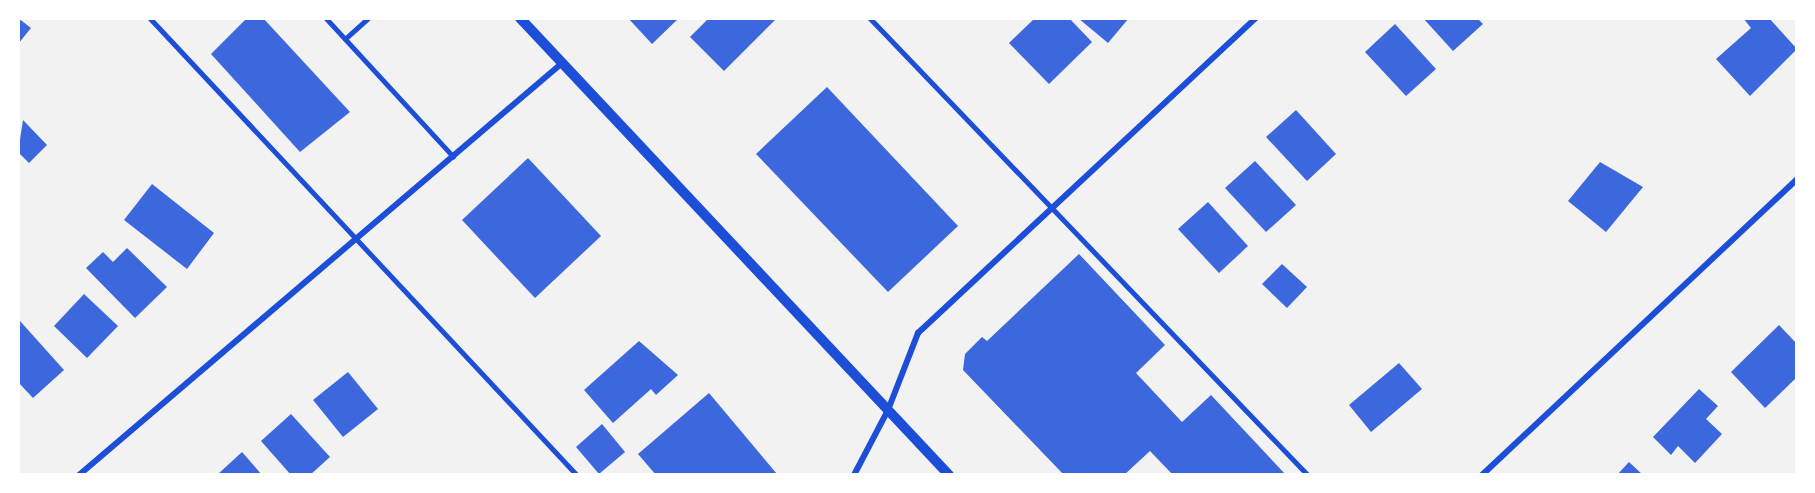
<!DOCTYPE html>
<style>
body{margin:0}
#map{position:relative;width:1815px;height:493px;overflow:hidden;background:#f2f2f2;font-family:"Nunito Sans",sans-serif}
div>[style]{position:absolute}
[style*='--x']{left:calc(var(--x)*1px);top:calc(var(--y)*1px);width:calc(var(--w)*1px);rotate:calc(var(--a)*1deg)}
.building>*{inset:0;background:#3d67dc}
.service>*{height:4.5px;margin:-2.25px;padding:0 2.25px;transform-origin:2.25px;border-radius:2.25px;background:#1d4ed8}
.minor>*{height:6px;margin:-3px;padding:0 3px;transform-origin:3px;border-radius:3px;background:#1d4ed8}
.tertiary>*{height:10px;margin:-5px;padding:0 5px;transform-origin:5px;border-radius:5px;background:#1d4ed8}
span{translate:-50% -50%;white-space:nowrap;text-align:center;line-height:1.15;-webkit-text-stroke:6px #fff;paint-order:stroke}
.frame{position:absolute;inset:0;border:20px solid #fff;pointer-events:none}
</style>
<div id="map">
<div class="building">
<i style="clip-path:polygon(18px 18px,31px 28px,18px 44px)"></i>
<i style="clip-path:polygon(247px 18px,263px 18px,350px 112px,300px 152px,211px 54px)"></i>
<i style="clip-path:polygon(628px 18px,679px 18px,652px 44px)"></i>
<i style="clip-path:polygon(709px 18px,777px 18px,724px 71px,690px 37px)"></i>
<i style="clip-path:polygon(1035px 18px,1069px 18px,1092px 42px,1049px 84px,1009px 43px)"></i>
<i style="clip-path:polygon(1078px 18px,1129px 18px,1108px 43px)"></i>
<i style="clip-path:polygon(1423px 18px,1477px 18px,1483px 24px,1453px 51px)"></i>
<i style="clip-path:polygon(1743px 18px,1769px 18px,1797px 49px,1750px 96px,1716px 59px,1751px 28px)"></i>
<i style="clip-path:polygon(1395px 24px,1436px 69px,1406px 96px,1365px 52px)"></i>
<i style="clip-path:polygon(827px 87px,958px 226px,888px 292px,756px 154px)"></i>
<i style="clip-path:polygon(1296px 110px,1336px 154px,1307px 181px,1266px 137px)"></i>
<i style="clip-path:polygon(23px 120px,47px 145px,29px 163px,18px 152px)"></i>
<i style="clip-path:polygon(528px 158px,601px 236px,535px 298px,462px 220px)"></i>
<i style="clip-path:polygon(1255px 161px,1296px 205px,1266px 232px,1225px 188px)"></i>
<i style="clip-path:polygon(1600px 162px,1643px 187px,1606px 232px,1568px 201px)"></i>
<i style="clip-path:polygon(152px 184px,214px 233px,187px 269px,124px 220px)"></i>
<i style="clip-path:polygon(1208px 202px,1248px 246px,1219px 273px,1178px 229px)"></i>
<i style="clip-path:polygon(127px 248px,167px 287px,135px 318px,86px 268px,103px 252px,113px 262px)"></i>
<i style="clip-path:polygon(1079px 254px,1165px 345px,1136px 373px,1182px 422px,1211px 395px,1286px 475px,1173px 475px,1150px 451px,1124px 475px,1064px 475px,963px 370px,965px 354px,982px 337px,987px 341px)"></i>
<i style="clip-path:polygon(1282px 264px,1307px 287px,1287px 308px,1262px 284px)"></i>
<i style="clip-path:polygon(84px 294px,118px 326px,87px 358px,54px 326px)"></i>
<i style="clip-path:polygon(20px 321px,64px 370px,33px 398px,18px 382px)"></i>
<i style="clip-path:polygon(1779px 325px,1797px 344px,1797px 377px,1765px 408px,1731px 372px)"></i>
<i style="clip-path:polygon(639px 341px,678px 375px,656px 395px,651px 389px,613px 423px,584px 390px)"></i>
<i style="clip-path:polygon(1399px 363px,1422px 389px,1371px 432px,1349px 405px)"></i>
<i style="clip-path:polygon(348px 372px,378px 409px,343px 437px,313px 400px)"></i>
<i style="clip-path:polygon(1699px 389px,1718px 406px,1706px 419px,1722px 434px,1695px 463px,1678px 446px,1671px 455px,1653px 437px)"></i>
<i style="clip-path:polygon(709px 393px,777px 474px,775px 475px,656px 475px,638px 454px)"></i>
<i style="clip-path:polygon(291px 414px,330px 457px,310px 475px,291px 475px,261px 441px)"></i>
<i style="clip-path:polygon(602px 424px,625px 452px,599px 474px,576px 447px)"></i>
<i style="clip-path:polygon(242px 452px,262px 475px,217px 475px)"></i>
<i style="clip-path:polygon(1629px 462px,1643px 475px,1617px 475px)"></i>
</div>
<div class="service">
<i style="--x:150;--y:18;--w:625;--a:46.94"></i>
<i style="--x:326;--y:18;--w:188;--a:47.4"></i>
<i style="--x:870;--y:18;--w:633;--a:46.22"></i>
<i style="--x:345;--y:39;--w:31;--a:-42"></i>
</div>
<div class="minor">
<i style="--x:79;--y:475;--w:635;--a:-40.46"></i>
<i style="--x:854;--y:475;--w:73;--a:-62.4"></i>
<i style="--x:888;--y:410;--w:83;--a:-68.7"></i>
<i style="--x:918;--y:333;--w:462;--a:-43"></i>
<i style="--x:1482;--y:475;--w:432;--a:-43.2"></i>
</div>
<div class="tertiary">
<i style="--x:520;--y:18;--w:627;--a:46.81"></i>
</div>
<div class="frame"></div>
</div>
